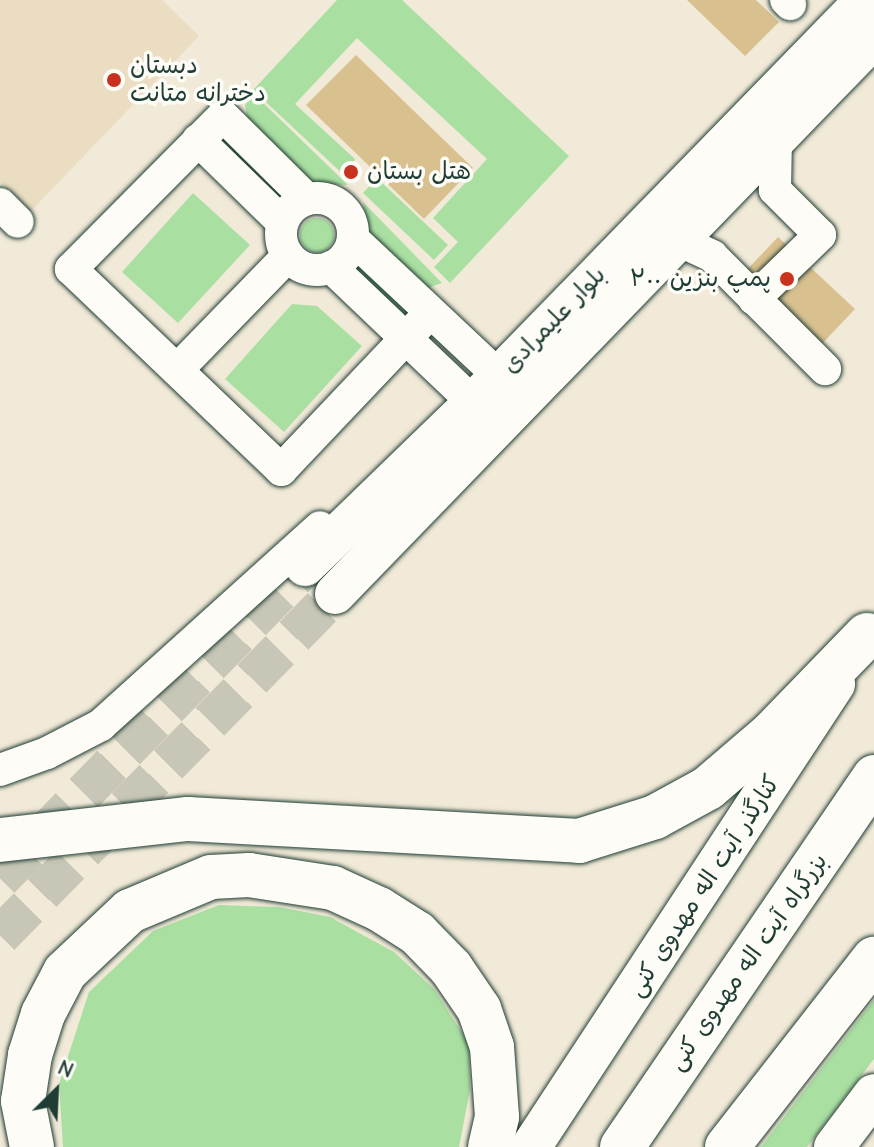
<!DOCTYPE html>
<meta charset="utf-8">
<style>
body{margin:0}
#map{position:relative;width:874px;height:1147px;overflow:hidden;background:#f2ead8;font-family:"Comic Neue","Playpen Sans Arabic",sans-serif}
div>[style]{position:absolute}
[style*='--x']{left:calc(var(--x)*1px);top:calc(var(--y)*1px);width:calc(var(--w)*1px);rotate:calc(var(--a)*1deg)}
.built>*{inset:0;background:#eaddc2}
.green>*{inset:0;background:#aadfa2}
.round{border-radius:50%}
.building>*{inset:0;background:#d9c08f}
.major-tunnel>*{height:40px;margin-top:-20px;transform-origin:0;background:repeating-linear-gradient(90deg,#c8c7b7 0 40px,transparent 0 60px)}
.roads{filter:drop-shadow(0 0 2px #1f3d34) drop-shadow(0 0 2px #1f3d34)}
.minor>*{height:32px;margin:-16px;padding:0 16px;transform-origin:16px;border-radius:16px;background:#fdfcf7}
.minor>.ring{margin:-16px;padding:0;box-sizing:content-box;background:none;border:32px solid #fdfcf7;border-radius:50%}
.major>*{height:40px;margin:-20px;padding:0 20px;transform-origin:20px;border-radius:20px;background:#fdfcf7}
.highway>*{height:44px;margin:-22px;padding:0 22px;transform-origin:22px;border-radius:22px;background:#fdfcf7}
.dots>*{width:22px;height:22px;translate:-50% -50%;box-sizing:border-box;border:4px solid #fdfcf7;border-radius:50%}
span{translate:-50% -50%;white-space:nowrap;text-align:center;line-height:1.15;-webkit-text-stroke:7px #fdfcf7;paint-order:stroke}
.poi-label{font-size:24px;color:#1f3d34}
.left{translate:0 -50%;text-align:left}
.right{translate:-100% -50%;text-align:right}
.street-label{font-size:24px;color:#1f3d34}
.north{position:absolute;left:16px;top:1051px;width:80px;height:80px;-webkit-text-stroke:6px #fdfcf7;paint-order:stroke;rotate:24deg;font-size:22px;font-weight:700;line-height:32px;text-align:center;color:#1f3d34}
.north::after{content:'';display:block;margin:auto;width:28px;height:36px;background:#1f3d34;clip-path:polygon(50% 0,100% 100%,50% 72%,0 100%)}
</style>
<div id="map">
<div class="built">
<i style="clip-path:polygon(0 0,162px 0,199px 36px,30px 212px,0 182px)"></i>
</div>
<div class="green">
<i style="clip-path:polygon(337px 0,402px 0,569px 156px,450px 283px,434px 267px,458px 242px,433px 218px,487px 159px,357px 38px,295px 104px,355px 159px,346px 177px,253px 90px)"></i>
<i style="clip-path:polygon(253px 93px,348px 185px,309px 183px,247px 117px,245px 105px)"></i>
<i style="clip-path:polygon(377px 178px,448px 245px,434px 260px,363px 193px)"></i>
<i style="clip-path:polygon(193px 193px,250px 245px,178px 323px,122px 272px)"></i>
<i style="clip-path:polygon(363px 202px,442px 283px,428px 288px,370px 239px)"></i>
<i class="round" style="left:300px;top:218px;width:34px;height:34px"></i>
<i style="clip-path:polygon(354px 256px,409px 311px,399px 321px,344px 266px)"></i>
<i style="clip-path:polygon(292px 304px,317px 306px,362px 346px,284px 432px,225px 379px)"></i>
<i style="clip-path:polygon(219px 905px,279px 907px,330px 917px,394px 952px,434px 989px,469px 1044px,470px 1090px,459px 1147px,63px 1147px,59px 1084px,89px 992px,153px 931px)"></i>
<i style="clip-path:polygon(874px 1000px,874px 1059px,807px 1147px,761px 1147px)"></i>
</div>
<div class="building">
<i style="clip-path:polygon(687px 0,756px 0,779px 22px,745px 56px)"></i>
<i style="clip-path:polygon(356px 55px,473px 168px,424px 219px,306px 105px)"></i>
<i style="clip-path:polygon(778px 237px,855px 309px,819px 347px,742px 275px)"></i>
</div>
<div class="major-tunnel">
<i style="--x:0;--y:879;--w:437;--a:-45.7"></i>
<i style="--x:0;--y:936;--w:479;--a:-45.6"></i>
</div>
<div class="roads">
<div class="minor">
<i style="--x:786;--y:0;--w:6;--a:45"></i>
<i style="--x:198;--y:140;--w:117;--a:44.3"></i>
<i class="ring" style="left:281px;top:198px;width:40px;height:40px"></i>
<i style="--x:307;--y:199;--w:118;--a:-135.3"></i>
<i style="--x:223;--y:116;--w:216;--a:134.8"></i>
<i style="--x:71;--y:269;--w:291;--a:43.7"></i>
<i style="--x:281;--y:470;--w:216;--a:-46.5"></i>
<i style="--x:0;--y:204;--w:25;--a:45"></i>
<i style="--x:353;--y:239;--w:181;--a:43.2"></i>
<i style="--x:678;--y:240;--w:38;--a:25"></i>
<i style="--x:712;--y:256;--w:160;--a:45"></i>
<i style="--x:331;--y:267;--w:177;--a:43.6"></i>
<i style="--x:754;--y:299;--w:92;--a:-44.1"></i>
<i style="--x:820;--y:235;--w:64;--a:-135"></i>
<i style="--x:775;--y:190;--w:51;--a:-88.9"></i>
<i style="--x:177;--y:370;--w:159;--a:-45.8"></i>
<i style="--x:0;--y:770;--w:50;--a:-19.9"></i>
<i style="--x:47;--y:753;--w:61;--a:-27.4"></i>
<i style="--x:101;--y:725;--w:295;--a:-42.1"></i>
</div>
<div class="major">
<i style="--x:305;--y:566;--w:234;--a:-44.1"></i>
<i style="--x:473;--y:403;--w:562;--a:-45.79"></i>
<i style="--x:335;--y:594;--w:774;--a:-45.89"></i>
<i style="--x:531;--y:1147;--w:554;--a:-56.71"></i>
<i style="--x:834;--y:1147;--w:66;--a:-53"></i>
</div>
<div class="highway">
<i style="--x:0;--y:840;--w:189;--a:-6.4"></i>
<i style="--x:188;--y:819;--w:392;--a:3.2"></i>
<i style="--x:579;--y:841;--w:80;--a:-17.5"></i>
<i style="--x:655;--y:817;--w:60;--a:-28.7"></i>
<i style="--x:708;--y:788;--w:83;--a:-40.6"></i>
<i style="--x:771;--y:734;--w:138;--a:-45.9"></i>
<i style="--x:32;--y:1147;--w:47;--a:-101.1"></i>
<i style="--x:23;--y:1101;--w:47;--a:-81.3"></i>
<i style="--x:30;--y:1055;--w:43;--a:-72.4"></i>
<i style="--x:43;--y:1014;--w:47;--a:-62.4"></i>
<i style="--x:65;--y:972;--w:89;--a:-43.2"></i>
<i style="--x:130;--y:911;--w:88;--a:-22.8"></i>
<i style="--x:211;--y:877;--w:38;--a:-3"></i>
<i style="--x:249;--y:875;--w:85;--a:8.8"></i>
<i style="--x:333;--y:888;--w:51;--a:24.5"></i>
<i style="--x:379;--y:909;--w:45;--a:32.3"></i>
<i style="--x:417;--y:933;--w:49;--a:45.8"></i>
<i style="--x:451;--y:968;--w:50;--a:55.7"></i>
<i style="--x:479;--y:1009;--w:40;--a:71.1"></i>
<i style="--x:492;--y:1047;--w:70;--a:85.9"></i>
<i style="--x:497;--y:1117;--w:31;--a:103"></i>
<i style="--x:622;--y:1147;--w:448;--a:-55.7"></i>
<i style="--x:727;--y:1147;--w:239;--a:-52"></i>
</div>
</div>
<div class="dots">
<i style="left:114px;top:80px;background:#c8321e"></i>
<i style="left:351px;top:172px;background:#c8321e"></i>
<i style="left:787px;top:279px;background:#c8321e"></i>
</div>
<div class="poi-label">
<span class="left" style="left:130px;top:80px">دبستان<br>دخترانه متانت</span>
<span class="left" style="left:367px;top:172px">هتل بستان</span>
<span class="right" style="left:771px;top:279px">پمپ بنزین ۲۰۰</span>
</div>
<div class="street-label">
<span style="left:554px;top:320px;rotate:-46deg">بلوار علیمرادی</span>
<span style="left:704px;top:886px;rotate:-57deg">کنارگذر آیت اله مهدوی کنی</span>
<span style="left:748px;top:962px;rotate:-55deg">بزرگراه آیت اله مهدوی کنی</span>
</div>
<div class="north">N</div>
</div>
